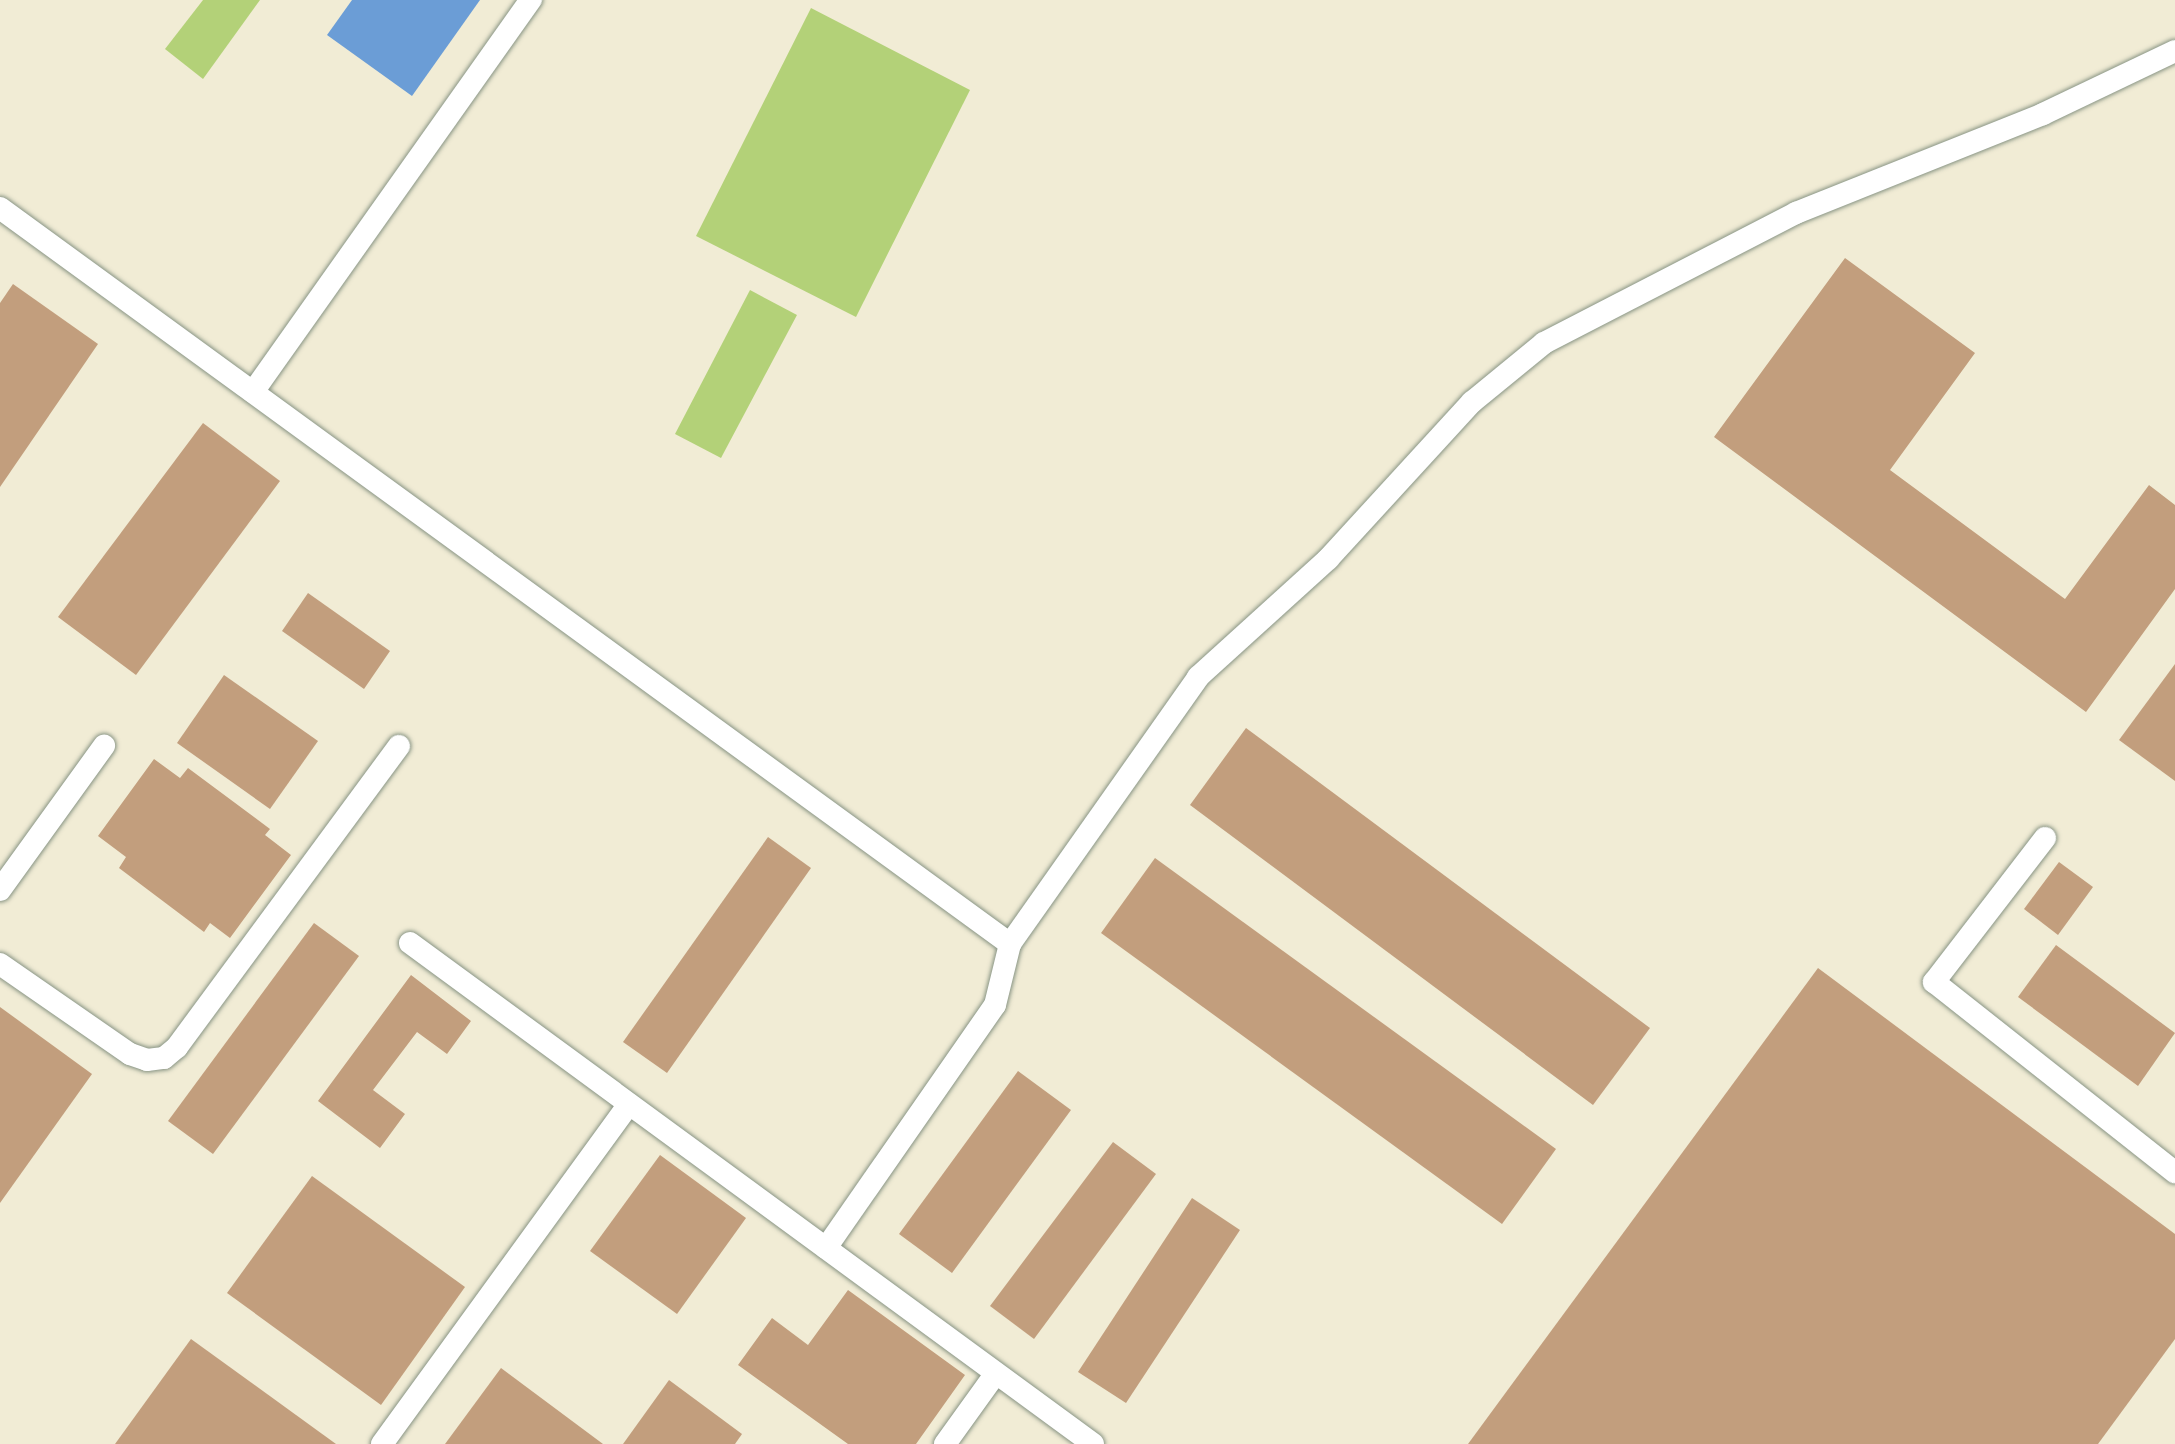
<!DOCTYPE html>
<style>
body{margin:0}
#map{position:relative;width:2175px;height:1444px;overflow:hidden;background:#f1ecd5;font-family:Pangolin,sans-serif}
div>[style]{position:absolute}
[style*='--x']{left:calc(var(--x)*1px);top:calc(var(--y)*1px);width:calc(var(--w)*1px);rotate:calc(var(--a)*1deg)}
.green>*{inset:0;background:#b3d178}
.water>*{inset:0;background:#6b9dd6}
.building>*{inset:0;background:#c29e7d}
.roads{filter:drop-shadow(0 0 2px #889484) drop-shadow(0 0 2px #889484)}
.service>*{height:22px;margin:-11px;padding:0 11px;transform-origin:11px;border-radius:11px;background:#fff}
span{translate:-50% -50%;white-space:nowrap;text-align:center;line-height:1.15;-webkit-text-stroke:8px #fbf7ec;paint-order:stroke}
</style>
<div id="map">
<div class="green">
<i style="clip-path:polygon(203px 0,260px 0,203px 79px,165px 49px)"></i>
<i style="clip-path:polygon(811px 8px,970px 90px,856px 317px,696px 236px)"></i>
<i style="clip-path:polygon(750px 290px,797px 315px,721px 458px,675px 434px)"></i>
</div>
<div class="water">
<i style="clip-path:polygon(352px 0,480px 0,412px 96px,327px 35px)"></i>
</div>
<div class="building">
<i style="clip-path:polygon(1845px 258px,1975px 353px,1890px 470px,2065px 599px,2149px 485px,2175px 505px,2175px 589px,2086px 712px,1714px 437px)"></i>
<i style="clip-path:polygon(13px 284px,98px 344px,0 487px,0 303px)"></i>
<i style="clip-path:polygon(203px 423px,280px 481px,136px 675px,58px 617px)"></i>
<i style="clip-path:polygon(308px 593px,390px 651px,364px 689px,282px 631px)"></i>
<i style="clip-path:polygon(2175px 664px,2175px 781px,2119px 740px)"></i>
<i style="clip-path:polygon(224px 675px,318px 741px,270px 809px,177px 743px)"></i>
<i style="clip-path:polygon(1246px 728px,1650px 1028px,1593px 1105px,1190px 805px)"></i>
<i style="clip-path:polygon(154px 759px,180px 778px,188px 768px,270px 829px,265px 835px,291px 855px,230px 938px,210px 923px,204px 932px,119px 868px,126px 857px,98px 836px)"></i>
<i style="clip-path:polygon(768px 837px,811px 868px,667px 1073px,623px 1042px)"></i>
<i style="clip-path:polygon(1155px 858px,1556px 1149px,1502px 1224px,1101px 933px)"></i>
<i style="clip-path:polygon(2059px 862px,2093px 887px,2058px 935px,2024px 909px)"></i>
<i style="clip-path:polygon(314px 923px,359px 956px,213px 1154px,168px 1121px)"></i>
<i style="clip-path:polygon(2056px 945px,2175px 1033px,2138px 1086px,2018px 997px)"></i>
<i style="clip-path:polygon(1818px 968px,2175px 1234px,2175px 1339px,2098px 1444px,1468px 1444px)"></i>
<i style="clip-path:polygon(411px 975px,471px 1021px,447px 1054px,417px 1032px,373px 1090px,405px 1114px,380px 1148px,318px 1101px)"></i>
<i style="clip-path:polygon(0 1007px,92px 1074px,0 1203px)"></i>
<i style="clip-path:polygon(1018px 1071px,1071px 1110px,952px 1273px,899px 1234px)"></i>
<i style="clip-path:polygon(1113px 1142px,1156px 1174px,1034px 1339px,990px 1306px)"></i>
<i style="clip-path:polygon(660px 1155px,746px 1218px,677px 1314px,590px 1251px)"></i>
<i style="clip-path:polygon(312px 1176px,465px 1287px,381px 1405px,227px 1293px)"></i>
<i style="clip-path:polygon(1192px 1198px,1240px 1230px,1126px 1403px,1078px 1372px)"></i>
<i style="clip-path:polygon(848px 1290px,965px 1375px,916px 1444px,848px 1444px,738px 1365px,772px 1318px,808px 1345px)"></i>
<i style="clip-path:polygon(191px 1339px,336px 1444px,115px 1444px)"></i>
<i style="clip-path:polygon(501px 1368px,603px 1444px,445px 1444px)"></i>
<i style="clip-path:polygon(669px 1380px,742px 1434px,735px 1444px,623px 1444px)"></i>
</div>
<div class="roads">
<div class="service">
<i style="--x:0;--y:208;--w:1250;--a:36.08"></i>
<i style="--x:253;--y:392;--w:481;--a:-54.7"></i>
<i style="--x:2045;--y:838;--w:182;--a:127.6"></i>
<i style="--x:1934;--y:982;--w:307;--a:38.3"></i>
<i style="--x:0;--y:890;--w:178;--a:-54.2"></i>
<i style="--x:410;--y:943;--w:847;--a:36.26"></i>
<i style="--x:0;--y:964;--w:158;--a:34.7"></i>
<i style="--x:130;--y:1054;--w:18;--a:19"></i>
<i style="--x:147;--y:1060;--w:17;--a:-7"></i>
<i style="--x:164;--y:1058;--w:17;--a:-40"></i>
<i style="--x:177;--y:1047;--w:374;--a:-53.6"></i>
<i style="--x:826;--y:1248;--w:296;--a:-55.2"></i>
<i style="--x:995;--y:1005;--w:63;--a:-76.2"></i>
<i style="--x:1010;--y:944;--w:327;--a:-54.8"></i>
<i style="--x:1198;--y:677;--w:176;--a:-42.2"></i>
<i style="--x:1328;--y:559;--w:213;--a:-47.5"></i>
<i style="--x:1472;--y:402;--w:93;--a:-39.3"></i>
<i style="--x:1544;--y:343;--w:284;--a:-27.3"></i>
<i style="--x:1796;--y:213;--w:266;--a:-21.8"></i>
<i style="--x:2043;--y:114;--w:146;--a:-25.5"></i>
<i style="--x:382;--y:1444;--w:420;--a:-54"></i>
<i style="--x:945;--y:1444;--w:87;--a:-54.3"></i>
</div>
</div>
</div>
